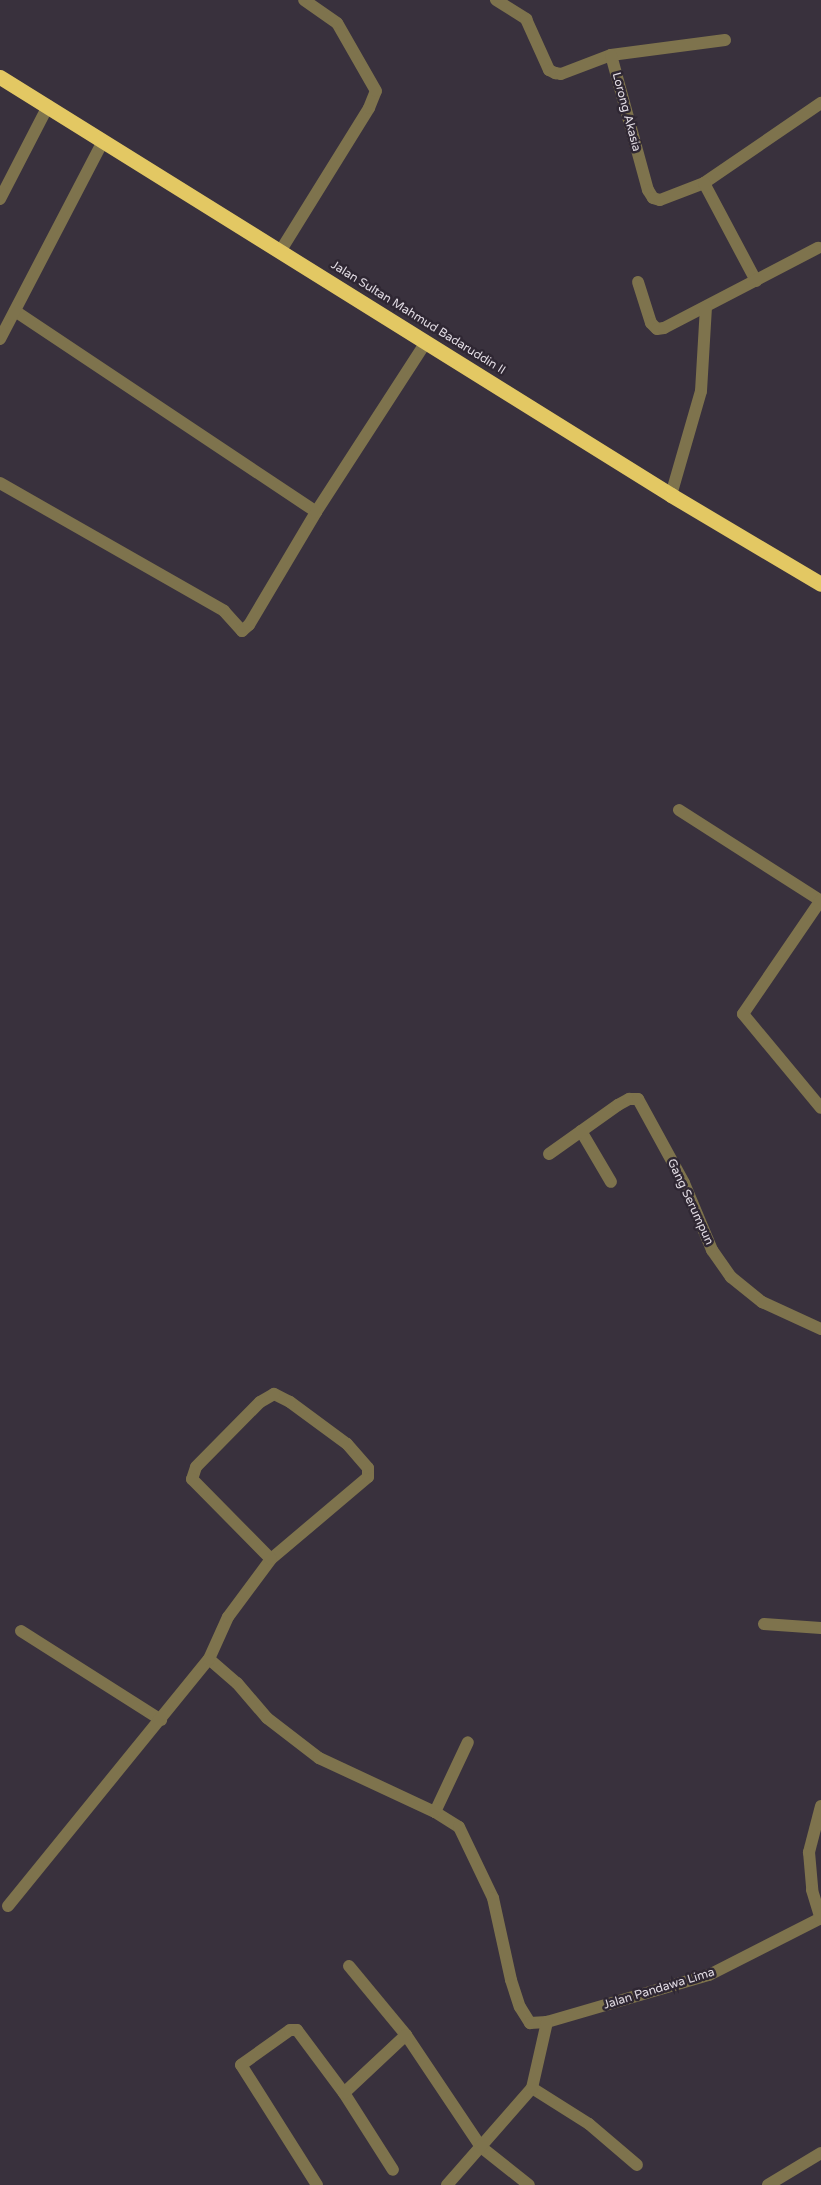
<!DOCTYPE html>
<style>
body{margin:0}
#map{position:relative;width:821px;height:2185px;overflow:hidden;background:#39313d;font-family:"Varela Round",sans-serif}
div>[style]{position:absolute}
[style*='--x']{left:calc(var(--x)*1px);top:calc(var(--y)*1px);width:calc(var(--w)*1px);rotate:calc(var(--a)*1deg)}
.minor>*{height:12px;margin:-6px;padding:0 6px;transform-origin:6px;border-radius:6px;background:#7e734d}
.highway>*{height:15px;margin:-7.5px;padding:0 7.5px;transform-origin:7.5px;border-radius:7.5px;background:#e3c863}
span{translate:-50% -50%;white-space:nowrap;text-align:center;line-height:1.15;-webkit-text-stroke:5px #2f2733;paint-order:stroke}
.street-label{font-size:12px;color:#e1dbe3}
</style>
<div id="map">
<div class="minor">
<i style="--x:496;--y:0;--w:36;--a:32"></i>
<i style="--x:526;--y:19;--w:56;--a:65.7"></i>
<i style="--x:549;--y:70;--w:7;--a:27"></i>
<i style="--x:555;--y:73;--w:6;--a:9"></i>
<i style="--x:561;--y:74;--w:53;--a:-20.8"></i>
<i style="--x:725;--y:40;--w:115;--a:172.5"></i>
<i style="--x:611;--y:55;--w:140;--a:74.7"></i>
<i style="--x:648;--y:190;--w:9;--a:58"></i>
<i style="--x:653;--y:198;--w:7;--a:16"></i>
<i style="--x:660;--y:200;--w:47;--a:-21.1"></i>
<i style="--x:704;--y:183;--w:142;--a:-34.4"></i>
<i style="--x:704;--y:183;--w:111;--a:62"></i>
<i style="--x:0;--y:199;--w:105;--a:-62.7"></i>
<i style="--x:281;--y:250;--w:167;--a:-58.2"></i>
<i style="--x:369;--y:108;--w:18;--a:-68"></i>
<i style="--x:376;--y:91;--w:78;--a:-119.8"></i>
<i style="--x:337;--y:23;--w:40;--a:-145.1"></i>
<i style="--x:638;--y:282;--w:43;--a:72.4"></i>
<i style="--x:651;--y:323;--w:8;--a:45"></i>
<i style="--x:657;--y:329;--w:7;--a:-8"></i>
<i style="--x:664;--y:328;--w:174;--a:-27.5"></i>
<i style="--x:15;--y:311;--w:362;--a:33.7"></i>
<i style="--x:0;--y:339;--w:223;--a:-62.5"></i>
<i style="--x:0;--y:483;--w:258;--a:29.7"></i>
<i style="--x:224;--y:611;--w:27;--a:48"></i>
<i style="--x:242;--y:631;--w:9;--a:-41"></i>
<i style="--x:249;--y:625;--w:131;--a:-59.3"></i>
<i style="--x:316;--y:512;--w:202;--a:-57.1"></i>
<i style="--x:671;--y:495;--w:108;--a:-73.9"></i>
<i style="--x:701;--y:391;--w:83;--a:-86.6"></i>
<i style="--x:679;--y:810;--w:167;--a:32.6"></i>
<i style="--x:821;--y:900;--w:138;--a:124.4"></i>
<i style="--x:743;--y:1014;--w:122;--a:50.3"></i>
<i style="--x:581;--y:1131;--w:59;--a:59.5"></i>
<i style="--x:549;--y:1154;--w:85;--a:-35.4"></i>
<i style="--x:618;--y:1105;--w:13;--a:-29"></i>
<i style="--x:629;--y:1099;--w:9;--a:0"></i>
<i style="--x:638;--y:1099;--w:96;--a:61.3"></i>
<i style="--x:684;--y:1183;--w:73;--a:67.3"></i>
<i style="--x:712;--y:1250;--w:33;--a:55"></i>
<i style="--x:731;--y:1277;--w:40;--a:39"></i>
<i style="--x:762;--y:1302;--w:65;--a:24.6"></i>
<i style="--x:764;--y:1624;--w:57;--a:4"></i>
<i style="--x:21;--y:1631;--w:166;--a:32.4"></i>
<i style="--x:209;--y:1659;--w:37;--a:41"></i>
<i style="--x:237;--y:1683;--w:46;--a:49.4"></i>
<i style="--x:267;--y:1718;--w:66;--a:37.6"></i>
<i style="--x:319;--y:1758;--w:128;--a:25"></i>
<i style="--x:435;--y:1812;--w:28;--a:32"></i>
<i style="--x:459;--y:1827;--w:79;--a:64.4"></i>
<i style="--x:493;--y:1898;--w:84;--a:77.6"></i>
<i style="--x:511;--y:1980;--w:28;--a:72"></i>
<i style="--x:520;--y:2007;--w:19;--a:58"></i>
<i style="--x:530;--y:2023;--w:17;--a:-3"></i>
<i style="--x:547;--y:2022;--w:169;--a:-16.2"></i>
<i style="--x:709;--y:1975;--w:126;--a:-27"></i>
<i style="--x:821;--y:1806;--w:48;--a:104.6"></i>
<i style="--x:809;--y:1852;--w:38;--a:85"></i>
<i style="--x:812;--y:1890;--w:30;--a:73"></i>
<i style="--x:435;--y:1812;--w:77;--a:-64.8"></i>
<i style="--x:8;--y:1906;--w:318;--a:-50.9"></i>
<i style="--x:209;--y:1659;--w:46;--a:-65.7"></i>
<i style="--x:228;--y:1617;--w:72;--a:-53.4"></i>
<i style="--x:271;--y:1559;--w:127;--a:-40.2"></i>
<i style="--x:368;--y:1477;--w:9;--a:-90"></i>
<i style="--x:368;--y:1468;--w:32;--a:-131"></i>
<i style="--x:347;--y:1444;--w:71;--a:-143.6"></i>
<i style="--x:290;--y:1402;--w:18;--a:-153"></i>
<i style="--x:274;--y:1394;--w:16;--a:150"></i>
<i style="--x:260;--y:1402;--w:91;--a:134.6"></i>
<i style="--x:196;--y:1467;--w:13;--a:108"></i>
<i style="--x:192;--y:1479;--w:112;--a:45.4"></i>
<i style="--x:349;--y:1966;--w:89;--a:50.4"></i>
<i style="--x:406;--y:2035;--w:135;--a:56.2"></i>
<i style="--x:481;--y:2147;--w:61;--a:38.4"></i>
<i style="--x:532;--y:2088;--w:67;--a:32.3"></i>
<i style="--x:589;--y:2124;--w:63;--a:40.5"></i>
<i style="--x:344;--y:2093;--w:91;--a:57.5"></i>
<i style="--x:317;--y:2185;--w:142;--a:-122.3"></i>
<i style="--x:241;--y:2065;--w:60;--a:-35.5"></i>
<i style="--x:290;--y:2030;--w:7;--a:0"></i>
<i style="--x:297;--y:2030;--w:79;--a:53.3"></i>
<i style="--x:344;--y:2093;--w:85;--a:-43.1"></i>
<i style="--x:447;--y:2185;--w:129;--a:-48.8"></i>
<i style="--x:532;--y:2088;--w:68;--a:-77.2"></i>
<i style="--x:768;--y:2185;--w:62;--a:-31.1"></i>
</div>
<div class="highway">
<i style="--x:0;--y:77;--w:791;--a:31.92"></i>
<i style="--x:671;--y:495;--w:174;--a:30.7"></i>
</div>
<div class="street-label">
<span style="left:626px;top:112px;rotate:75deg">Lorong Akasia</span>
<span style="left:418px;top:318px;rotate:32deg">Jalan Sultan Mahmud Badaruddin II</span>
<span style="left:690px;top:1202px;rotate:65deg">Gang Serumpun</span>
<span style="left:659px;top:1989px;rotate:-17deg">Jalan Pandawa Lima</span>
</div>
</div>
